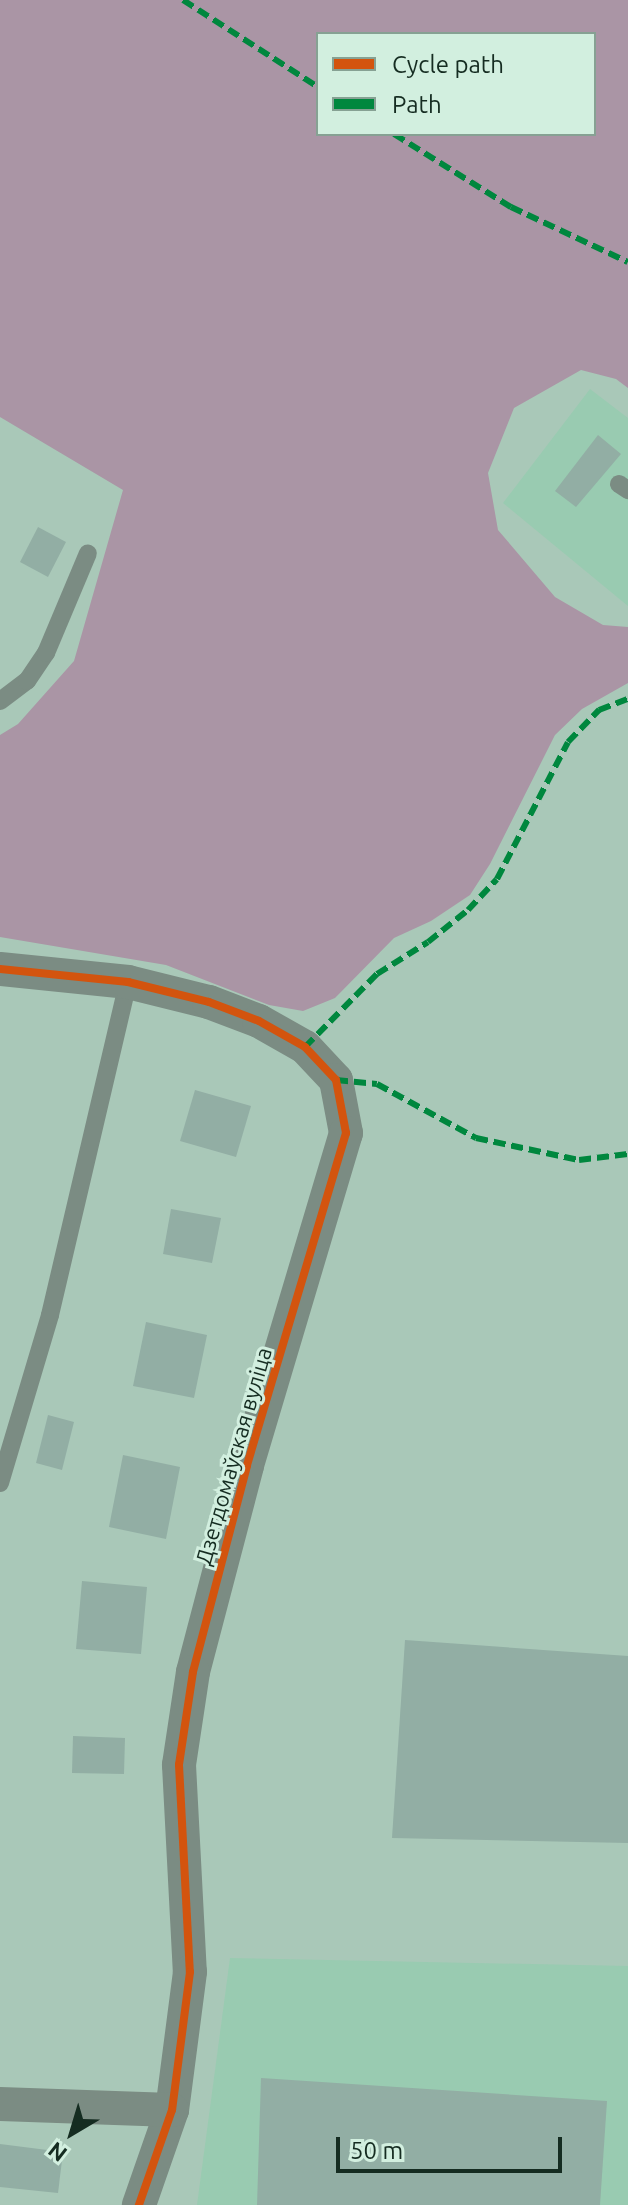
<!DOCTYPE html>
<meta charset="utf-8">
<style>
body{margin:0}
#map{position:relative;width:628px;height:2205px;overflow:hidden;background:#a9c8b8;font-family:Ubuntu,sans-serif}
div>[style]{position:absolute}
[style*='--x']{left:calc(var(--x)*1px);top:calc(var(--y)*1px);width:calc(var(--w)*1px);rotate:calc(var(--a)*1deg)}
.built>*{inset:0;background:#99cbb1}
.forest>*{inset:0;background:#aa95a5}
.building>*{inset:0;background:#92aea4}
.lane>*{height:18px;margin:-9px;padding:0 9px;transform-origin:9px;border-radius:9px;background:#7b8c83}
.street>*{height:34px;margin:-17px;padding:0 17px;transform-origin:17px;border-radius:17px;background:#7b8c83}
.quiet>*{height:6px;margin-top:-3px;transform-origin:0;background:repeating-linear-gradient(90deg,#00873e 0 12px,transparent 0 18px)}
.cycleway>*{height:8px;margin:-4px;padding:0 4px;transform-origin:4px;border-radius:4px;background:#d3540e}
span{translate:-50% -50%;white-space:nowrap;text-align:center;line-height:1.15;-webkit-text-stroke:6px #d2efdf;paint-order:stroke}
.street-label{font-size:22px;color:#152c21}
.legend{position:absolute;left:316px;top:32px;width:280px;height:104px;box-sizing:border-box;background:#d2efdf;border:2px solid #86a193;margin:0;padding:10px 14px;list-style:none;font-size:24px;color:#152c21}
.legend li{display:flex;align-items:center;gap:16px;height:40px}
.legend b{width:40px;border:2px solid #86a193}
.north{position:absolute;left:32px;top:2093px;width:80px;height:80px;-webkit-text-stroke:6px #d2efdf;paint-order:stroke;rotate:218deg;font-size:22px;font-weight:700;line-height:32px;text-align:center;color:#152c21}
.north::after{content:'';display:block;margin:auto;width:28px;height:36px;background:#152c21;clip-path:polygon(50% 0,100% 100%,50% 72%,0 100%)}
.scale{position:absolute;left:336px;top:2137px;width:226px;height:36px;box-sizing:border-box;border:4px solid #152c21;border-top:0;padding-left:10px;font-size:24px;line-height:28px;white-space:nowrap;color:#152c21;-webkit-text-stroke:6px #d2efdf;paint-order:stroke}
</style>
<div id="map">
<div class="built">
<i style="clip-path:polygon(590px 389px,628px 418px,628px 606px,503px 503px)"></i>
<i style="clip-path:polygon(230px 1958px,628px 1966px,628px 2205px,197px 2205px)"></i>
</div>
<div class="forest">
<i style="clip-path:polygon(evenodd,0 0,628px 0,628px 388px,616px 379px,581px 370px,514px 408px,488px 473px,498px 530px,555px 597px,603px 625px,628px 627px,628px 683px,582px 709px,555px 735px,490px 864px,470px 895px,431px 921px,394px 938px,335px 998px,303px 1011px,269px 1005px,166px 965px,0 937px,0 735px,18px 724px,74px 661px,123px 490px,0 417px,0 0,318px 34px,594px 34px,594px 134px,318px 134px,318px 34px)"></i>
</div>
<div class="building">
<i style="clip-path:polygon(598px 435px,621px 454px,576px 507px,555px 491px)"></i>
<i style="clip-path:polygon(38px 527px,66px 542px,48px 577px,20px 562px)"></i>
<i style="clip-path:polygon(195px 1090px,251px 1106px,236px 1157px,180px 1141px)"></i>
<i style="clip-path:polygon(171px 1209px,221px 1218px,212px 1263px,163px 1254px)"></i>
<i style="clip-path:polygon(146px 1322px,207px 1335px,194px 1398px,133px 1386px)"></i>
<i style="clip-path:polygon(48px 1415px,74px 1422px,62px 1470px,36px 1463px)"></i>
<i style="clip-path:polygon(123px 1455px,180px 1467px,166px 1539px,109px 1527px)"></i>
<i style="clip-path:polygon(82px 1581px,147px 1587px,141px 1654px,76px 1649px)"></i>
<i style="clip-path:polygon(405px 1640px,628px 1656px,628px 1843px,392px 1838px)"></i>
<i style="clip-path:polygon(73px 1736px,125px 1738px,124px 1774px,72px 1773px)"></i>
<i style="clip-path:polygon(261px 2078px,607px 2101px,600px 2205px,257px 2205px)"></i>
<i style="clip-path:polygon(0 2144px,63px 2152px,58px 2193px,0 2187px)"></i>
</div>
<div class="lane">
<i style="--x:619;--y:484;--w:11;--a:34"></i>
<i style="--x:0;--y:701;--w:34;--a:-37"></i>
<i style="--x:27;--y:681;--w:34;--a:-56"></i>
<i style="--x:46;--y:653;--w:108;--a:-67.2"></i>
<i style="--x:0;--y:1483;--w:175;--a:-73.4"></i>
<i style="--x:50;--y:1315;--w:342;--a:-76.8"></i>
</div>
<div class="street">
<i style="--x:0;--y:969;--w:129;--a:5.8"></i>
<i style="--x:128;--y:982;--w:83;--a:13.9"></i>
<i style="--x:209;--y:1002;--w:53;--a:20.8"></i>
<i style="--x:259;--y:1021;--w:53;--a:29.5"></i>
<i style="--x:305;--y:1047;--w:45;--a:46.8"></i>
<i style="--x:336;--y:1080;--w:54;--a:79.3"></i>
<i style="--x:346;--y:1133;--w:347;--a:106.6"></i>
<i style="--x:247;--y:1466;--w:213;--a:104.7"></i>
<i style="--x:193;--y:1672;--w:94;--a:98.6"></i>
<i style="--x:179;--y:1765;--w:207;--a:87"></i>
<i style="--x:190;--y:1972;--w:139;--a:97.4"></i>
<i style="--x:172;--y:2110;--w:101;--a:109.2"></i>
<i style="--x:0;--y:2104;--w:172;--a:2"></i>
</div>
<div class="quiet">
<i style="--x:183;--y:0;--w:161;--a:32.8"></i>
<i style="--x:394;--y:134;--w:138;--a:32"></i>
<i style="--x:511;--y:207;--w:129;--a:25.2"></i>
<i style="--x:305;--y:1047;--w:103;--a:-45.4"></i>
<i style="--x:377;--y:974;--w:60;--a:-32.1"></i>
<i style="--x:428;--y:942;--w:51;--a:-38.7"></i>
<i style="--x:468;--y:910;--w:42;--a:-46.9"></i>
<i style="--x:497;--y:879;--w:154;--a:-62.6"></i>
<i style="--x:568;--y:742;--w:45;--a:-45.9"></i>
<i style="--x:599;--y:710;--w:31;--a:-21"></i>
<i style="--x:336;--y:1080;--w:41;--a:5.6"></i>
<i style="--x:377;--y:1084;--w:113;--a:28.6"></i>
<i style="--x:476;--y:1138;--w:105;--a:12.1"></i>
<i style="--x:579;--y:1160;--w:49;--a:-7"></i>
</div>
<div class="cycleway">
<i style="--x:0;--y:969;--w:129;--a:5.8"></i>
<i style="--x:128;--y:982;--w:83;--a:13.9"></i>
<i style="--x:209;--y:1002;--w:53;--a:20.8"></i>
<i style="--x:259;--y:1021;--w:53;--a:29.5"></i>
<i style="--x:305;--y:1047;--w:45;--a:46.8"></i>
<i style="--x:336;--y:1080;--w:54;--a:79.3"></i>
<i style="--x:346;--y:1133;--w:347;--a:106.6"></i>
<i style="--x:247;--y:1466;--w:213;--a:104.7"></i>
<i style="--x:193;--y:1672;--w:94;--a:98.6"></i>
<i style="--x:179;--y:1765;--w:207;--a:87"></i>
<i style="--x:190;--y:1972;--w:139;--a:97.4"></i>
<i style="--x:172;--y:2110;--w:101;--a:109.2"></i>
</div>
<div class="street-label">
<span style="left:233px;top:1456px;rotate:-74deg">Дзетдомаўская вуліца</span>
</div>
<ul class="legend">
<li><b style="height:10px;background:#d3540e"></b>Cycle path</li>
<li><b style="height:10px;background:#00873e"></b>Path</li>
</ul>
<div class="north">N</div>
<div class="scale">50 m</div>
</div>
